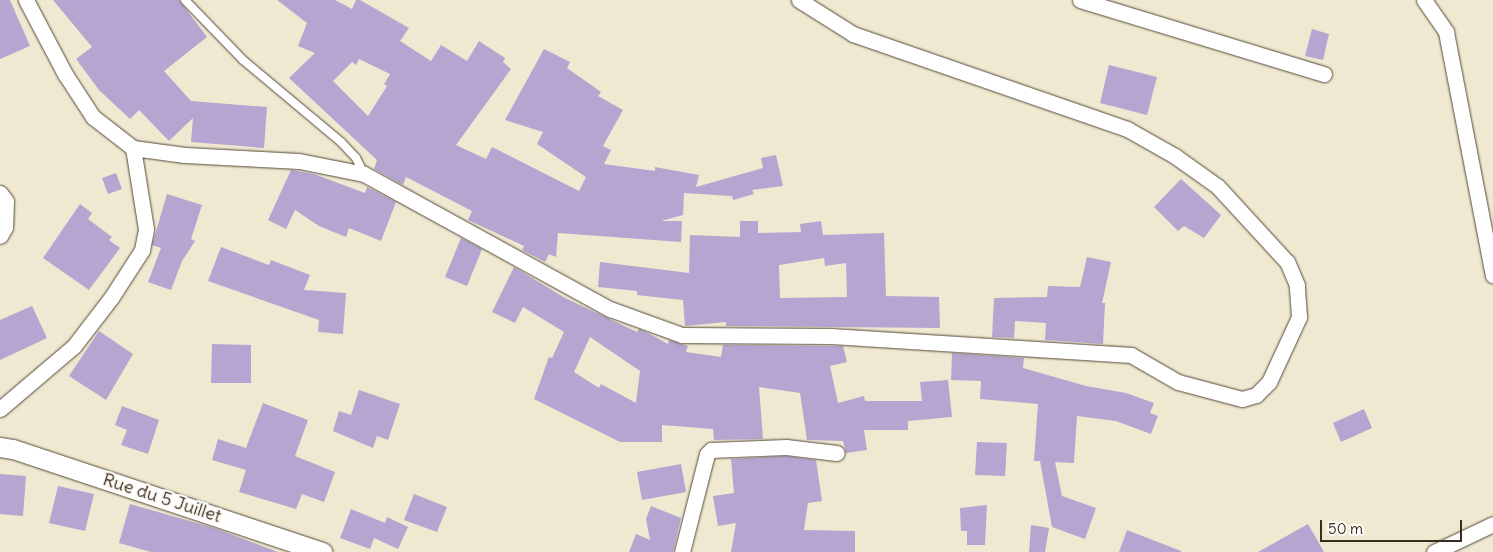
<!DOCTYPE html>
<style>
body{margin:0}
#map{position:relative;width:1493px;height:552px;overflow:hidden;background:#eee9d0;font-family:Delius,sans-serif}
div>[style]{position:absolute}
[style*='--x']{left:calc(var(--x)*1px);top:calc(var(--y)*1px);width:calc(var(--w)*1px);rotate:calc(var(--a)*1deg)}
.building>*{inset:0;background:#b5a6d1}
.roads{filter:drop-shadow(0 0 1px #564739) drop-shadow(0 0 1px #564739)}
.service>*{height:8px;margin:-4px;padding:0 4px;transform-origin:4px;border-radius:4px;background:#fff}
.minor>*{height:15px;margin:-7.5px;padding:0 7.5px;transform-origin:7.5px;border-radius:7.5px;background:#fff}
.tertiary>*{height:19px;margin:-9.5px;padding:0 9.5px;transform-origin:9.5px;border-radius:9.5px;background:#fff}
span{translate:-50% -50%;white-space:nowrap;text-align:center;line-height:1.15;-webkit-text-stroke:4.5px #fdfcf7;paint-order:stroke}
.street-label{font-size:18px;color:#3b2a1e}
.scale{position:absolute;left:1320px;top:520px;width:142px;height:22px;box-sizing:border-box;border:2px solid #3b2a1e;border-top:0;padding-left:6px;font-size:15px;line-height:18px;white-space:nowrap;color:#3b2a1e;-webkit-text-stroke:4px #fdfcf7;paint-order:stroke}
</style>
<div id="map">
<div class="building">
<i style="clip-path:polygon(0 0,10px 0,30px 46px,0 59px)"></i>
<i style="clip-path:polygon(53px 0,179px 0,207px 37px,164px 71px,191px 101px,267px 107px,264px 148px,191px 142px,193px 118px,169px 141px,139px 110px,130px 119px,99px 90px,76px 59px,92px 47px)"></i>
<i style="clip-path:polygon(evenodd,277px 0,335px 0,352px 9px,356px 0,360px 0,409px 28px,400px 41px,431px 61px,441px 45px,467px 61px,479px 41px,505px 58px,503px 62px,511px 69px,456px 145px,486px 159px,492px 147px,579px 191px,586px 177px,537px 144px,543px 132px,505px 120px,544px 49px,570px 62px,567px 68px,601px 92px,598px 96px,623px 110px,603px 146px,611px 150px,604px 164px,655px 171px,655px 167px,699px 175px,696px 187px,763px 168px,761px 158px,776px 155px,783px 186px,752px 190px,754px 194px,733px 200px,732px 196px,684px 193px,683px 215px,661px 221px,682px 221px,681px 242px,558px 233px,556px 257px,549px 254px,545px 262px,522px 250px,524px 246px,468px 220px,472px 211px,406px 177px,403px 185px,374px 169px,377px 160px,289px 78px,315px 53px,298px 46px,307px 23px,277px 0,359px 59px,390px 74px,384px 84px,387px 86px,368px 116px,333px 81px,352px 62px,356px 65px,359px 59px)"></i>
<i style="clip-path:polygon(1312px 29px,1329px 34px,1323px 60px,1305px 56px)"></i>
<i style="clip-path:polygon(1109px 65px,1157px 77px,1147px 115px,1100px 103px)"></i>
<i style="clip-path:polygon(291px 170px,314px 174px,365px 193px,367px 187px,396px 202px,381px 241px,349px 228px,346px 237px,319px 226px,295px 210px,286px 229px,268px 220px)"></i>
<i style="clip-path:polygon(116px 173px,122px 189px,108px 194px,102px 178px)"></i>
<i style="clip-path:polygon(1181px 179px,1221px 215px,1204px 238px,1184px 226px,1178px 231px,1154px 207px)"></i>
<i style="clip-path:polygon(167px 194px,202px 205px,191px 239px,195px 241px,182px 261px,171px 290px,148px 282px,161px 248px,152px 245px)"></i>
<i style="clip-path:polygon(80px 204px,92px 213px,88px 219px,112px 237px,109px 240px,120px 248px,89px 290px,43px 258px)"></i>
<i style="clip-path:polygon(evenodd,740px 221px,758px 221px,758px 233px,801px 232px,800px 224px,821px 221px,823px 235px,884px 233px,886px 296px,939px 297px,940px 328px,726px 326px,726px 322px,685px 326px,683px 300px,637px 295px,637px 291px,598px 287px,600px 262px,689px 273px,690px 235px,740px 237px,740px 221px,824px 258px,825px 266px,846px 263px,847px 297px,780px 298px,779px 265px,824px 258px)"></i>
<i style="clip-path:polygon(461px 238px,482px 249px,467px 286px,445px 277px)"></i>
<i style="clip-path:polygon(221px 247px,269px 265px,271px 260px,310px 275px,304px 290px,346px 293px,343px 334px,318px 332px,319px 320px,208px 281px)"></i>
<i style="clip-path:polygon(1087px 257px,1111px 262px,1102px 303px,1105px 303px,1103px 344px,1045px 340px,1046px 323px,1015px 321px,1014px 338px,992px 337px,994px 298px,1047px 297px,1048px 286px,1080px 287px)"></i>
<i style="clip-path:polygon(evenodd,514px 267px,565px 298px,637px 332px,639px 329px,646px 332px,668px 344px,669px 340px,688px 346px,686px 352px,721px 357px,723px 345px,843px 346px,847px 362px,830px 366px,838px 403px,864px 396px,865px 401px,922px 401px,920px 382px,948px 380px,952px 417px,908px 421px,908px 430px,864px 430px,867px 450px,846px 453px,843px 441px,807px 440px,800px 393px,759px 387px,763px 439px,714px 440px,713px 429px,662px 425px,662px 442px,620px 442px,534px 399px,549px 357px,552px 358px,564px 332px,523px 307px,515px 323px,492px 312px,514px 267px,590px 337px,640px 371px,636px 403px,601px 384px,599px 388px,574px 372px,590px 337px)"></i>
<i style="clip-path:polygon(32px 306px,47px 338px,0 360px,0 320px)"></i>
<i style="clip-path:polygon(99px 331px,133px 354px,106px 400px,69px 376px)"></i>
<i style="clip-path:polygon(212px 344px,251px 345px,251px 383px,211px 383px)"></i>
<i style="clip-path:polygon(952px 353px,1024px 358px,1023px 368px,1086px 386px,1126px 393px,1154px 403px,1150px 413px,1158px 416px,1151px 434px,1116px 421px,1077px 416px,1074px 463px,1055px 462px,1062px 496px,1096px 508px,1085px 539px,1052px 527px,1040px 461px,1034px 461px,1038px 404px,980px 399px,981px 381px,951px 380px)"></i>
<i style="clip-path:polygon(359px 390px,400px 404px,388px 440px,377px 436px,373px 448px,333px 431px,339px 411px,351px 415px)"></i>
<i style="clip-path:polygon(263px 403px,308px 420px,295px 456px,335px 472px,324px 502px,302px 494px,296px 509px,239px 492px,246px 470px,212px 460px,218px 439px,246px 448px)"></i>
<i style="clip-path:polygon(122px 406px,159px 420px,148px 454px,121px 445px,127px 430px,115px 425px)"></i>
<i style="clip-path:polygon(1364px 409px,1372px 428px,1341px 442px,1333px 423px)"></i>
<i style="clip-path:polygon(977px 442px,1007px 443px,1005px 476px,975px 475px)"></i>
<i style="clip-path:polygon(786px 456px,816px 460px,822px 501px,808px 503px,804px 530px,855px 531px,855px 552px,731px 552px,736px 523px,718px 526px,713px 496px,734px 493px,731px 459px)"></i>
<i style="clip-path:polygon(681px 464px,686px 492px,642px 500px,637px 472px)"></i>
<i style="clip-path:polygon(0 474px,26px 476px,23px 516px,0 514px)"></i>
<i style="clip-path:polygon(58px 486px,94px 494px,85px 531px,49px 523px)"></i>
<i style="clip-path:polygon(414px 494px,447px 507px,437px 532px,404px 520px)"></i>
<i style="clip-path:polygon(130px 504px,214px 528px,278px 552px,151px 552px,119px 543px)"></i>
<i style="clip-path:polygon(987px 505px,985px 545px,967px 545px,967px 531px,961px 531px,960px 508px)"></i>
<i style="clip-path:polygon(651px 506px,681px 518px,673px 552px,629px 552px,636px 534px,650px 540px,646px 519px)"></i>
<i style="clip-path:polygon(351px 509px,385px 523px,387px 517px,408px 527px,398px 549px,374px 538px,370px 549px,340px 538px)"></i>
<i style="clip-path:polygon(1308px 524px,1324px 552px,1258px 552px)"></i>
<i style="clip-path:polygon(1031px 525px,1049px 528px,1045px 552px,1029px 552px)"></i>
<i style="clip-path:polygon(1127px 530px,1181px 551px,1181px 552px,1119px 552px)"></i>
</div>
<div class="roads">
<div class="service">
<i style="--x:185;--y:0;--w:83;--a:46"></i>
<i style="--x:243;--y:60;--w:128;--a:39.9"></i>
<i style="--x:341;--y:142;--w:22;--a:47"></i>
<i style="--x:356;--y:158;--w:18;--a:63"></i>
</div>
<div class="minor">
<i style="--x:1080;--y:0;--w:255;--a:16.9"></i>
<i style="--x:1424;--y:0;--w:39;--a:55"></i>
<i style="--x:1446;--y:32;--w:248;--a:79.1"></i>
<i style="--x:133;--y:148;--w:52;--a:7.7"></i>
<i style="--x:185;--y:155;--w:114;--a:3"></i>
<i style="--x:299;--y:161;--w:66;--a:11.3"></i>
<i style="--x:364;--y:174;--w:281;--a:28.8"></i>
<i style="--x:610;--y:309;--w:77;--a:19.9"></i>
<i style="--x:682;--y:335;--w:149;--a:0.4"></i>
<i style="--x:831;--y:336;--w:301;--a:3.6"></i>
<i style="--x:1131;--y:355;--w:54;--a:29.9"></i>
<i style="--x:1178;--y:382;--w:66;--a:14.9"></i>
<i style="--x:1242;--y:399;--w:15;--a:-16"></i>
<i style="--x:1256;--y:395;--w:18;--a:-45"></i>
<i style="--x:1269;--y:382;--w:72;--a:-65.2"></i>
<i style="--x:1299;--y:317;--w:32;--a:-94"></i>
<i style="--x:1297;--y:285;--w:25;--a:-113"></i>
<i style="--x:1287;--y:262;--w:103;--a:-132.6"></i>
<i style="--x:1217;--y:186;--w:52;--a:-144.5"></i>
<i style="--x:1175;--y:156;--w:55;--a:-150.6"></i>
<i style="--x:1127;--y:129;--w:290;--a:-160.9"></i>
<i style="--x:853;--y:34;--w:64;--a:-147.8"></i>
<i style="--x:0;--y:193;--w:10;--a:53"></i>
<i style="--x:6;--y:201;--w:26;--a:92"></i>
<i style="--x:5;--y:227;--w:10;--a:119"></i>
<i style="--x:0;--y:409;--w:97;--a:-40.4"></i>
<i style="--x:74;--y:346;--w:61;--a:-52.4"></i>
<i style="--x:111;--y:298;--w:57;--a:-57.1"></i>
<i style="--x:142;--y:250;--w:21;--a:-79"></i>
<i style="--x:146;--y:229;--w:82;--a:-99.1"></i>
<i style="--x:133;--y:148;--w:51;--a:-142.2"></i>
<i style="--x:93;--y:117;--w:51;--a:-123.1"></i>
<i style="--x:65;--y:74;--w:84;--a:-117.8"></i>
<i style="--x:682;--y:552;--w:101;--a:-75.7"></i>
<i style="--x:707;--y:454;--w:6;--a:-45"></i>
<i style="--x:711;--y:450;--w:75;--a:-2.3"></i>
<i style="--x:786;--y:447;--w:51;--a:6.7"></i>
<i style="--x:1434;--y:552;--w:65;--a:-25.4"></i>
</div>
<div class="tertiary">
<i style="--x:0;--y:447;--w:13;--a:9"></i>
<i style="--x:13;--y:449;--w:326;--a:18.4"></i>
</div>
</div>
<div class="street-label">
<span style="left:162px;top:498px;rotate:18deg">Rue du 5 Juillet</span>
</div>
<div class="scale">50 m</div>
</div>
